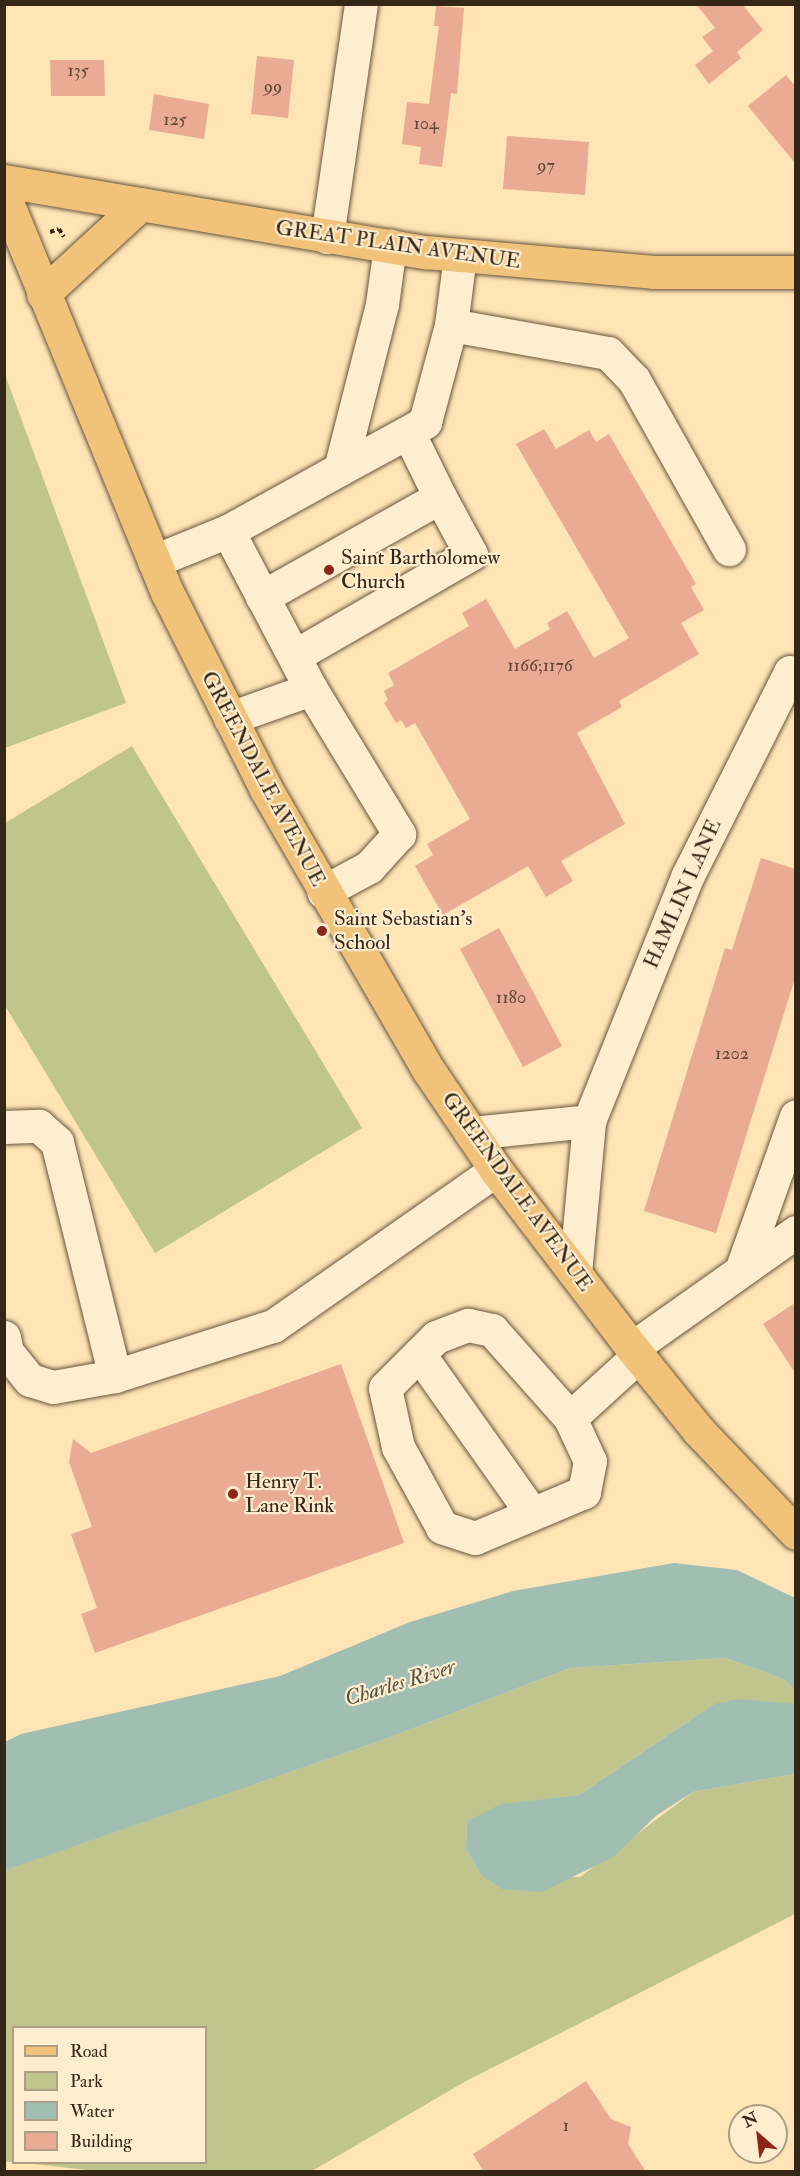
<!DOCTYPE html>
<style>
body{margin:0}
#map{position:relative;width:800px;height:2176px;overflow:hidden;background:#ffe4b5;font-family:"IM FELL Double Pica",serif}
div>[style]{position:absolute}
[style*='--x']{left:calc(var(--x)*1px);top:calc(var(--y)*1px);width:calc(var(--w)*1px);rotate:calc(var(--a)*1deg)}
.green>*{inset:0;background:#c0c48d}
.water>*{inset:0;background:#a1beb3}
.building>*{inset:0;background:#e9ab93}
.path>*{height:4px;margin-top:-2px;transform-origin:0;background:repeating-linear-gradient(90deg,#352717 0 4.5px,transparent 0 7.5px)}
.roads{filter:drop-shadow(0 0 2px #68563e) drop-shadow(0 0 2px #68563e)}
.minor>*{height:33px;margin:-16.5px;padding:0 16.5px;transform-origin:16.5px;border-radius:16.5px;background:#ffedcf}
.major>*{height:33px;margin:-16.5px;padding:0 16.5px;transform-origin:16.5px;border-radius:16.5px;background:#f0c27a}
.dots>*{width:16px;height:16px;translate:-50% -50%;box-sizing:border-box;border:3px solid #ffedcf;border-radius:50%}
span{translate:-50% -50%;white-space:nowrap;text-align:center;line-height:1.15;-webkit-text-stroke:4.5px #ffedcf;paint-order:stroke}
.number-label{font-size:18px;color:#624836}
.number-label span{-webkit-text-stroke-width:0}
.street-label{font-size:21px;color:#352717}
.poi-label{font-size:21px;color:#352717}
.left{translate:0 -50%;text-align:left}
.water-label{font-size:22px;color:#555446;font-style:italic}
.frame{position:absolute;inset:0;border:6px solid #352717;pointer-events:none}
.legend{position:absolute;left:12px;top:2026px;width:195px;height:138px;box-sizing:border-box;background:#ffedcf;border:2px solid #ae9e85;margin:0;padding:8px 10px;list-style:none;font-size:18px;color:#352717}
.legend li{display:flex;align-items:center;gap:12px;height:30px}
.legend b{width:30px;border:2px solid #ae9e85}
.north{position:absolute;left:728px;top:2104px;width:60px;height:60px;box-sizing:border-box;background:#ffedcf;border:2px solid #ae9e85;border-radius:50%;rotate:332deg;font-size:16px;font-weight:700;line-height:24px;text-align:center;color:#352717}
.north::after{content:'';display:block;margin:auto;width:21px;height:27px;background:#8f2418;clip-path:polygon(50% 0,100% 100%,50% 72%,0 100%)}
</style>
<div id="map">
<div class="green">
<i style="clip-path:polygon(4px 372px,126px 703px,5px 748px,4px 748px)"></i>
<i style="clip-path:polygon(132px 746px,362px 1128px,155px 1253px,4px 1004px,5px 823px)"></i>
<i style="clip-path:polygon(726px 1658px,783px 1679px,795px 1690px,795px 1704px,714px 1704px,579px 1795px,501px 1805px,467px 1821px,466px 1849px,481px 1875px,580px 1877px,693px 1792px,795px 1774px,795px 1914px,466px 2081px,312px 2171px,104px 2172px,25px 2163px,206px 2162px,206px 2028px,14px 2028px,13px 2162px,5px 2162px,4px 1870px,383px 1740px,570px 1668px)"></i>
</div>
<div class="water">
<i style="clip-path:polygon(674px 1563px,737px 1570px,795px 1598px,795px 1690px,783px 1679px,726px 1658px,570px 1668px,383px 1740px,5px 1870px,5px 1742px,21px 1734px,280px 1676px,410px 1622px,513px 1591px)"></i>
<i style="clip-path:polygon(739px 1699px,795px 1704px,795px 1774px,693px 1792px,657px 1815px,613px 1857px,542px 1892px,502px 1889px,481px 1875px,466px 1849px,467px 1821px,501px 1804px,579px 1795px,714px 1704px)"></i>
</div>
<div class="building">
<i style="clip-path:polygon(696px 4px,742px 4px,763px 30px,737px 52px,741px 58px,709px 84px,695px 65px,713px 51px,702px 37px,715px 28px)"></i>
<i style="clip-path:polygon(436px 6px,464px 8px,457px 94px,451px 93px,442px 167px,419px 164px,421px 147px,402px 144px,407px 102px,429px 104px,439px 26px,434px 26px)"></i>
<i style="clip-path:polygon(257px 56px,294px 60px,288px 118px,251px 114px)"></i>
<i style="clip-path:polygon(50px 60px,104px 60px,105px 96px,51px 96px)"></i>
<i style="clip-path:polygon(786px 75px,795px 86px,795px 163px,748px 106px)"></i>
<i style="clip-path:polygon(154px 94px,209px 104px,204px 139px,149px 130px)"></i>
<i style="clip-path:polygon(507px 136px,589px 142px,585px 195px,503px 189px)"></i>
<i style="clip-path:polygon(544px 429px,556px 449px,589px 430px,596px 442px,609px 434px,696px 584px,691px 587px,704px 610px,681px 623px,699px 654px,619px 701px,622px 707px,577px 733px,625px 824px,561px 861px,573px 881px,546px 897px,528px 866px,443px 915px,415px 866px,433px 855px,427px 844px,470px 819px,415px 723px,406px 728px,401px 720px,396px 723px,384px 703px,388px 700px,384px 691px,394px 685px,388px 673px,469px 626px,462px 613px,486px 599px,515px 649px,550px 629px,547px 623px,567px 611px,594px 658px,629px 638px,516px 444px)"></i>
<i style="clip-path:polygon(761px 858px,795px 869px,795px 978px,716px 1233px,644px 1211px,725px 948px,732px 950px)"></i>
<i style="clip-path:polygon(499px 928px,562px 1046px,523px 1067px,460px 949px)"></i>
<i style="clip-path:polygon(795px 1303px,795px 1373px,763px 1324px)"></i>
<i style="clip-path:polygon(341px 1364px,404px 1543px,95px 1653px,81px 1614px,97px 1608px,71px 1534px,92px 1527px,69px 1462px,73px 1439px,91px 1453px)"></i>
<i style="clip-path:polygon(586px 2081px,611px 2119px,631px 2127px,628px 2144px,646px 2172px,484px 2172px,473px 2154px)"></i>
</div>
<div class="path">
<i style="--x:50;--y:232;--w:9;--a:-18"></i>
<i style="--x:59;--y:229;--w:9;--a:58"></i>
</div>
<div class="roads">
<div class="minor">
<i style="--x:327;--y:237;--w:235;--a:-81.7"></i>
<i style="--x:451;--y:325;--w:159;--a:10.1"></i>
<i style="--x:608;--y:353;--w:37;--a:46"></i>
<i style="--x:634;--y:380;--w:194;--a:60.7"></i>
<i style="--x:340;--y:469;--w:77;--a:-28.6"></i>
<i style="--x:440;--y:497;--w:72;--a:-116.2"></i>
<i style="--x:408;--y:432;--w:20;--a:-30"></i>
<i style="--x:425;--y:422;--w:100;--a:-75"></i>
<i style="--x:451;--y:325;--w:70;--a:-82.6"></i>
<i style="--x:228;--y:531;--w:178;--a:62.3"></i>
<i style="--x:311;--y:689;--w:170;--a:58.7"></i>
<i style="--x:399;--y:834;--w:45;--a:132.3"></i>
<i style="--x:369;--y:867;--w:52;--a:151.5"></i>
<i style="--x:154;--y:561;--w:80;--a:-22.1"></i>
<i style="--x:228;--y:531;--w:128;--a:-29"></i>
<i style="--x:340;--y:469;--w:170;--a:-75.7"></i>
<i style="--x:382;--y:304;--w:59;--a:-82.1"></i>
<i style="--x:262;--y:597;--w:204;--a:-29.3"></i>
<i style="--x:440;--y:497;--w:65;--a:61.5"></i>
<i style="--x:471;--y:554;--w:204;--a:150"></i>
<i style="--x:230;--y:718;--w:86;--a:-19.7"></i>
<i style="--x:4;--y:1127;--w:35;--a:-2"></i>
<i style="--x:39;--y:1126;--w:24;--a:42"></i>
<i style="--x:57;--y:1142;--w:241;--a:76.1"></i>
<i style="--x:471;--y:1133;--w:119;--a:-5.8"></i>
<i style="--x:743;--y:1265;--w:158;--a:-70.4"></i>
<i style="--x:575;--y:1273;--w:153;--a:-84.7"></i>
<i style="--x:589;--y:1121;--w:263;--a:-68.1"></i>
<i style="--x:687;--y:877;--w:229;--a:-63.3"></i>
<i style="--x:790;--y:672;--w:6;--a:18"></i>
<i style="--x:4;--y:1337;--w:15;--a:79"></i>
<i style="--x:7;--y:1352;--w:36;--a:51"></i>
<i style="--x:30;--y:1380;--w:24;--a:17"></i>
<i style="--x:53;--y:1387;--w:63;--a:-10.1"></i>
<i style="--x:115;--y:1376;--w:166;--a:-17.6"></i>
<i style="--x:273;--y:1326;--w:272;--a:-35"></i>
<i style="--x:632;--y:1348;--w:201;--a:-35.3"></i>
<i style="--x:419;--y:1354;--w:194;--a:54.7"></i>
<i style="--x:570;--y:1418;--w:47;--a:65.1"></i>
<i style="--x:590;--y:1461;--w:32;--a:101"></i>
<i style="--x:584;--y:1492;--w:118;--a:157.1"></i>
<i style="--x:475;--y:1538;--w:35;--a:-162"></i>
<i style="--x:442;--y:1527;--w:91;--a:-118.8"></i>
<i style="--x:398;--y:1447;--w:60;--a:-102.4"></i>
<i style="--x:385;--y:1388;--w:72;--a:-45"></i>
<i style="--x:436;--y:1337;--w:34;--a:-21"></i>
<i style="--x:468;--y:1325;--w:25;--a:12"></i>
<i style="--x:492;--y:1330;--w:118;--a:48.4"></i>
<i style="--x:570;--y:1418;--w:92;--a:-42.4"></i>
</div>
<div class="major">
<i style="--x:4;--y:181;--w:428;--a:9.6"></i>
<i style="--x:426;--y:252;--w:228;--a:5"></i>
<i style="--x:653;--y:272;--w:143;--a:0"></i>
<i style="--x:4;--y:195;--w:431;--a:67.7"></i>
<i style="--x:168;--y:594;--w:218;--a:63.3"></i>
<i style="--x:266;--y:789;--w:326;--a:60"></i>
<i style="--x:429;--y:1071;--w:120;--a:55.9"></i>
<i style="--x:496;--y:1170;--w:224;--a:52.6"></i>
<i style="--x:632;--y:1348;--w:105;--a:51.2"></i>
<i style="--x:698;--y:1430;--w:142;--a:46.4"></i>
<i style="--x:43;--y:294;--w:133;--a:-42.6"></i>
</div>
</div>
<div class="dots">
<i style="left:329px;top:570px;background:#8f2418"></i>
<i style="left:322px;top:931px;background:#8f2418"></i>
<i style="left:233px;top:1494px;background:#8f2418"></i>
</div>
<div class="number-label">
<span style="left:78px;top:71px">135</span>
<span style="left:273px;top:87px">99</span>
<span style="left:175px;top:120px">125</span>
<span style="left:426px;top:124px">104</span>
<span style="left:546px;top:166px">97</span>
<span style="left:540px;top:666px">1166;1176</span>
<span style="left:511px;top:998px">1180</span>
<span style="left:732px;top:1054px">1202</span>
<span style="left:566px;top:2126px">1</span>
</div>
<div class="street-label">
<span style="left:398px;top:245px;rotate:8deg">GREAT PLAIN AVENUE</span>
<span style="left:263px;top:779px;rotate:62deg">GREENDALE AVENUE</span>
<span style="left:683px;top:894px;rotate:-66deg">HAMLIN LANE</span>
<span style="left:517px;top:1192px;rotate:54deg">GREENDALE AVENUE</span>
</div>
<div class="poi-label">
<span class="left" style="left:341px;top:570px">Saint Bartholomew<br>Church</span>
<span class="left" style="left:334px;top:931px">Saint Sebastian's<br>School</span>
<span class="left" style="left:245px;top:1494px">Henry T.<br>Lane Rink</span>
</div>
<div class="water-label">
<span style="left:400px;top:1683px;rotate:-17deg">Charles River</span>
</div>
<div class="frame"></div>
<ul class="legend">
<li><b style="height:8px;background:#f0c27a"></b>Road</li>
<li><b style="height:16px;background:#c0c48d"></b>Park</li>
<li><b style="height:16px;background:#a1beb3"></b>Water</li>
<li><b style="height:16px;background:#e9ab93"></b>Building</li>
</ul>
<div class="north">N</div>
</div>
